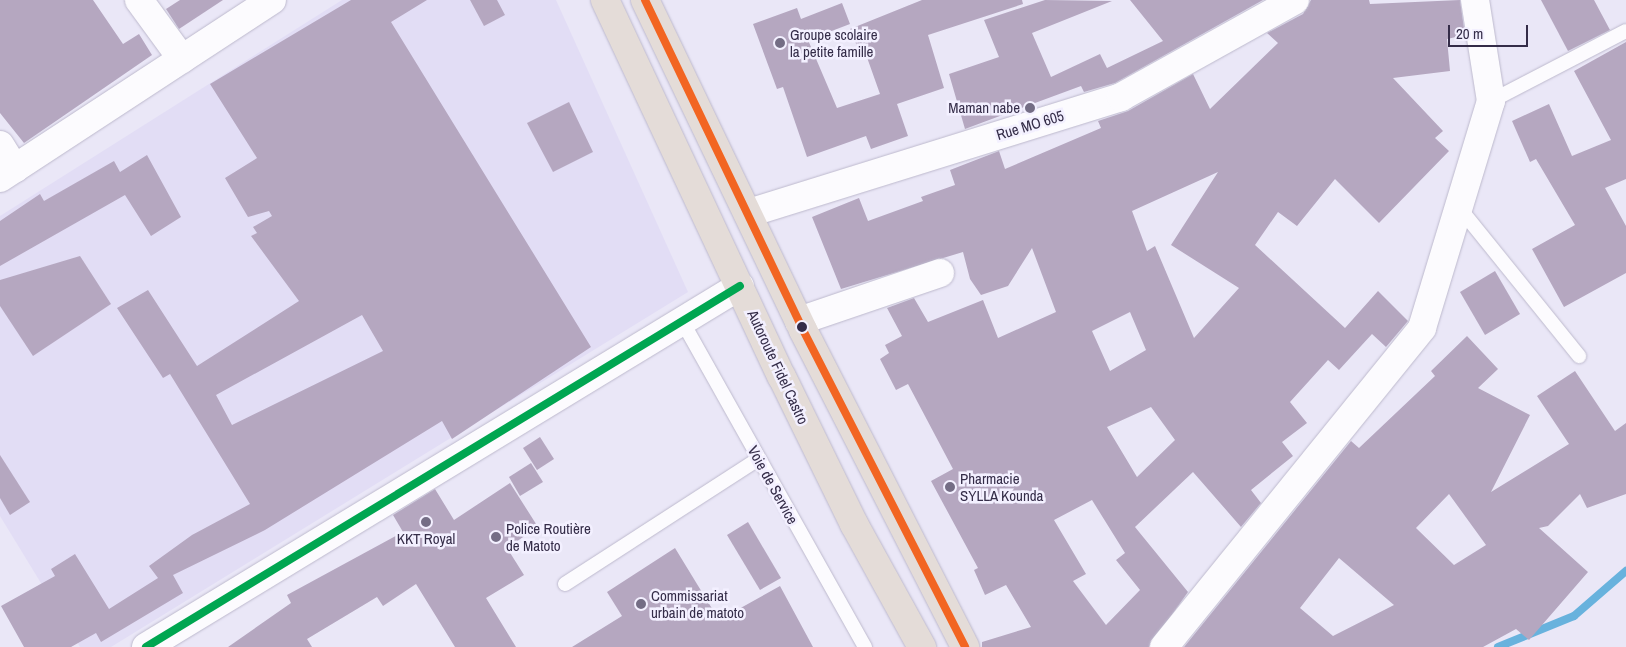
<!DOCTYPE html>
<meta charset="utf-8">
<style>
body{margin:0}
#map{position:relative;width:1626px;height:647px;overflow:hidden;background:#eae7f7;font-family:"Archivo Narrow",sans-serif}
div>[style]{position:absolute}
[style*='--x']{left:calc(var(--x)*1px);top:calc(var(--y)*1px);width:calc(var(--w)*1px);rotate:calc(var(--a)*1deg)}
.built>*{inset:0;background:#e2ddf5}
.stream>*{height:8px;margin:-4px;padding:0 4px;transform-origin:4px;border-radius:4px;background:#68b2dd}
.building>*{inset:0;background:#b5a7c0}
.roads{filter:drop-shadow(0 0 1px #bdb9cd) drop-shadow(0 0 1px #bdb9cd)}
.service>*{height:14px;margin:-7px;padding:0 7px;transform-origin:7px;border-radius:7px;background:#fcfbfe}
.minor>*{height:28px;margin:-14px;padding:0 14px;transform-origin:14px;border-radius:14px;background:#fcfbfe}
.trunk>*{height:28px;margin:-14px;padding:0 14px;transform-origin:14px;border-radius:14px;background:#e4dcd8}
.bus-1>*{height:8px;margin:-4px;padding:0 4px;transform-origin:4px;border-radius:4px;background:#f26522}
.bus-2>*{height:8px;margin:-4px;padding:0 4px;transform-origin:4px;border-radius:4px;background:#00a651}
.dots>*{width:14px;height:14px;translate:-50% -50%;box-sizing:border-box;border:2px solid #f3f0ff;border-radius:50%}
span{translate:-50% -50%;white-space:nowrap;text-align:center;line-height:1.15;-webkit-text-stroke:5px #f3f0ff;paint-order:stroke}
.poi-label{font-size:15px;color:#342c48}
.left{translate:0 -50%;text-align:left}
.right{translate:-100% -50%;text-align:right}
.street-label{font-size:15px;color:#342c48}
.scale{position:absolute;left:1448px;top:25px;width:80px;height:22px;box-sizing:border-box;border:2px solid #342c48;border-top:0;padding-left:6px;font-size:15px;line-height:18px;white-space:nowrap;color:#342c48;-webkit-text-stroke:4px #f3f0ff;paint-order:stroke}
</style>
<div id="map">
<div class="built">
<i style="clip-path:polygon(342px 0,556px 0,688px 292px,111px 647px,80px 647px,0 516px,0 216px)"></i>
</div>
<div class="stream">
<i style="--x:1498;--y:647;--w:82;--a:-22.2"></i>
<i style="--x:1574;--y:616;--w:69;--a:-40.9"></i>
</div>
<div class="building">
<i style="clip-path:polygon(0 0,93px 0,123px 44px,139px 34px,152px 55px,24px 143px,0 113px)"></i>
<i style="clip-path:polygon(180px 0,223px 0,179px 29px,166px 9px)"></i>
<i style="clip-path:polygon(evenodd,351px 0,427px 0,391px 22px,591px 347px,452px 439px,442px 421px,265px 530px,173px 575px,183px 593px,101px 642px,96px 633px,71px 647px,24px 647px,1px 606px,55px 576px,51px 569px,75px 554px,109px 609px,158px 578px,149px 566px,192px 535px,250px 504px,170px 374px,163px 378px,117px 308px,148px 290px,197px 366px,299px 301px,251px 236px,257px 233px,253px 227px,272px 216px,269px 211px,248px 217px,225px 178px,257px 158px,210px 84px,351px 0,362px 315px,383px 351px,232px 425px,216px 395px,362px 315px)"></i>
<i style="clip-path:polygon(470px 0,497px 0,505px 15px,484px 26px)"></i>
<i style="clip-path:polygon(922px 0,1022px 0,1023px 4px,928px 35px,944px 88px,897px 104px,908px 136px,871px 149px,866px 136px,807px 157px,783px 87px,777px 89px,753px 24px,797px 8px,801px 19px,842px 3px,850px 24px,808px 40px,837px 108px,880px 94px,864px 49px,859px 51px,850px 29px)"></i>
<i style="clip-path:polygon(1045px 0,1112px 1px,1032px 33px,1051px 77px,1100px 54px,1107px 68px,1163px 41px,1130px 0,1263px 0,1115px 83px,1084px 92px,1081px 86px,965px 129px,949px 74px,999px 57px,984px 20px)"></i>
<i style="clip-path:polygon(evenodd,1311px 0,1369px 0,1370px 4px,1460px 0,1465px 35px,1447px 39px,1450px 71px,1393px 78px,1443px 131px,1435px 138px,1449px 151px,1379px 223px,1335px 179px,1297px 226px,1278px 212px,1255px 245px,1345px 328px,1378px 291px,1408px 321px,1386px 347px,1372px 334px,1339px 370px,1328px 360px,1290px 402px,1307px 423px,1282px 442px,1293px 456px,1251px 490px,1261px 503px,1241px 527px,1193px 472px,1135px 527px,1188px 592px,1149px 647px,982px 647px,982px 642px,1031px 627px,1006px 585px,985px 595px,974px 570px,978px 568px,931px 481px,953px 469px,908px 384px,896px 390px,880px 359px,889px 353px,885px 345px,902px 336px,887px 308px,914px 298px,928px 322px,983px 300px,998px 338px,1056px 312px,1032px 248px,1008px 286px,981px 295px,970px 279px,963px 252px,841px 289px,812px 217px,859px 198px,868px 221px,923px 201px,921px 197px,955px 185px,950px 170px,999px 151px,1005px 169px,1101px 128px,1098px 121px,1128px 111px,1193px 74px,1210px 109px,1278px 43px,1267px 33px,1303px 14px,1311px 0,1218px 172px,1171px 245px,1239px 288px,1194px 338px,1155px 246px,1147px 251px,1132px 211px,1218px 172px,1311px 0,1130px 312px,1146px 350px,1110px 371px,1092px 331px,1130px 312px,1311px 0,1151px 407px,1175px 440px,1137px 477px,1107px 427px,1151px 407px,1311px 0,1092px 500px,1125px 553px,1116px 560px,1140px 590px,1106px 625px,1073px 581px,1086px 574px,1054px 520px,1092px 500px)"></i>
<i style="clip-path:polygon(1541px 0,1594px 0,1610px 30px,1568px 51px)"></i>
<i style="clip-path:polygon(1626px 42px,1626px 179px,1605px 188px,1626px 226px,1626px 273px,1564px 307px,1532px 249px,1575px 225px,1536px 159px,1530px 162px,1512px 121px,1549px 104px,1572px 156px,1611px 140px,1574px 71px)"></i>
<i style="clip-path:polygon(569px 102px,593px 152px,553px 172px,527px 123px)"></i>
<i style="clip-path:polygon(147px 155px,181px 217px,151px 236px,125px 195px,0 266px,0 221px,40px 194px,44px 201px,114px 161px,120px 172px)"></i>
<i style="clip-path:polygon(80px 256px,111px 304px,33px 356px,0 306px,0 280px)"></i>
<i style="clip-path:polygon(1495px 271px,1520px 314px,1485px 335px,1460px 292px)"></i>
<i style="clip-path:polygon(evenodd,1467px 336px,1498px 369px,1478px 388px,1530px 415px,1491px 492px,1569px 444px,1537px 396px,1575px 371px,1615px 431px,1626px 423px,1626px 494px,1587px 508px,1580px 494px,1548px 526px,1539px 528px,1588px 572px,1529px 640px,1516px 629px,1483px 647px,1184px 647px,1351px 441px,1359px 448px,1435px 376px,1431px 371px,1467px 336px,1449px 494px,1486px 545px,1454px 565px,1416px 528px,1449px 494px,1467px 336px,1339px 558px,1394px 605px,1333px 636px,1300px 608px,1339px 558px)"></i>
<i style="clip-path:polygon(540px 437px,554px 459px,537px 470px,523px 448px)"></i>
<i style="clip-path:polygon(0 455px,30px 502px,10px 515px,0 498px)"></i>
<i style="clip-path:polygon(531px 463px,543px 482px,520px 496px,509px 477px)"></i>
<i style="clip-path:polygon(510px 483px,538px 527px,507px 548px,524px 575px,486px 598px,516px 647px,455px 647px,416px 584px,383px 606px,377px 597px,307px 639px,312px 647px,228px 647px,291px 603px,287px 595px,403px 532px,393px 515px,435px 489px,454px 520px)"></i>
<i style="clip-path:polygon(748px 522px,781px 578px,760px 590px,727px 535px)"></i>
<i style="clip-path:polygon(675px 548px,719px 620px,780px 586px,813px 647px,572px 647px,622px 616px,607px 592px)"></i>
</div>
<div class="roads">
<div class="service">
<i style="--x:1491;--y:101;--w:152;--a:-27.4"></i>
<i style="--x:1458;--y:206;--w:193;--a:51.1"></i>
<i style="--x:682;--y:321;--w:374;--a:60.7"></i>
<i style="--x:565;--y:584;--w:230;--a:-32.9"></i>
</div>
<div class="minor">
<i style="--x:139;--y:0;--w:73;--a:53.9"></i>
<i style="--x:0;--y:145;--w:28;--a:58"></i>
<i style="--x:0;--y:178;--w:325;--a:-33.2"></i>
<i style="--x:749;--y:213;--w:390;--a:-17.3"></i>
<i style="--x:1121;--y:97;--w:199;--a:-29.1"></i>
<i style="--x:799;--y:321;--w:149;--a:-18.8"></i>
<i style="--x:146;--y:647;--w:695;--a:-31.29"></i>
<i style="--x:1164;--y:647;--w:410;--a:-51"></i>
<i style="--x:1422;--y:328;--w:237;--a:-73.1"></i>
<i style="--x:1491;--y:101;--w:102;--a:-99"></i>
</div>
<div class="trunk">
<i style="--x:605;--y:0;--w:416;--a:64.9"></i>
<i style="--x:782;--y:377;--w:164;--a:63.9"></i>
<i style="--x:854;--y:524;--w:141;--a:61.1"></i>
<i style="--x:645;--y:0;--w:366;--a:64.4"></i>
<i style="--x:803;--y:330;--w:356;--a:62.9"></i>
</div>
</div>
<div class="bus-1">
<i style="--x:645;--y:0;--w:366;--a:64.4"></i>
<i style="--x:803;--y:330;--w:356;--a:62.9"></i>
</div>
<div class="bus-2">
<i style="--x:146;--y:647;--w:695;--a:-31.29"></i>
</div>
<div class="dots">
<i style="left:780px;top:43px;background:#746d85"></i>
<i style="left:1030px;top:108px;background:#746d85"></i>
<i style="left:802px;top:327px;background:#342c48"></i>
<i style="left:950px;top:487px;background:#746d85"></i>
<i style="left:426px;top:522px;background:#746d85"></i>
<i style="left:496px;top:537px;background:#746d85"></i>
<i style="left:641px;top:604px;background:#746d85"></i>
</div>
<div class="poi-label">
<span class="left" style="left:790px;top:43px">Groupe scolaire<br>la petite famille</span>
<span class="right" style="left:1020px;top:108px">Maman nabe</span>
<span class="left" style="left:960px;top:487px">Pharmacie<br>SYLLA Kounda</span>
<span class="left" style="left:506px;top:537px">Police Routière<br>de Matoto</span>
<span style="left:426px;top:539px">KKT Royal</span>
<span class="left" style="left:651px;top:604px">Commissariat<br>urbain de matoto</span>
</div>
<div class="street-label">
<span style="left:1030px;top:125px;rotate:-17deg">Rue MO 605</span>
<span style="left:778px;top:367px;rotate:65deg">Autoroute Fidel Castro</span>
<span style="left:773px;top:485px;rotate:61deg">Voie de Service</span>
</div>
<div class="scale">20 m</div>
</div>
